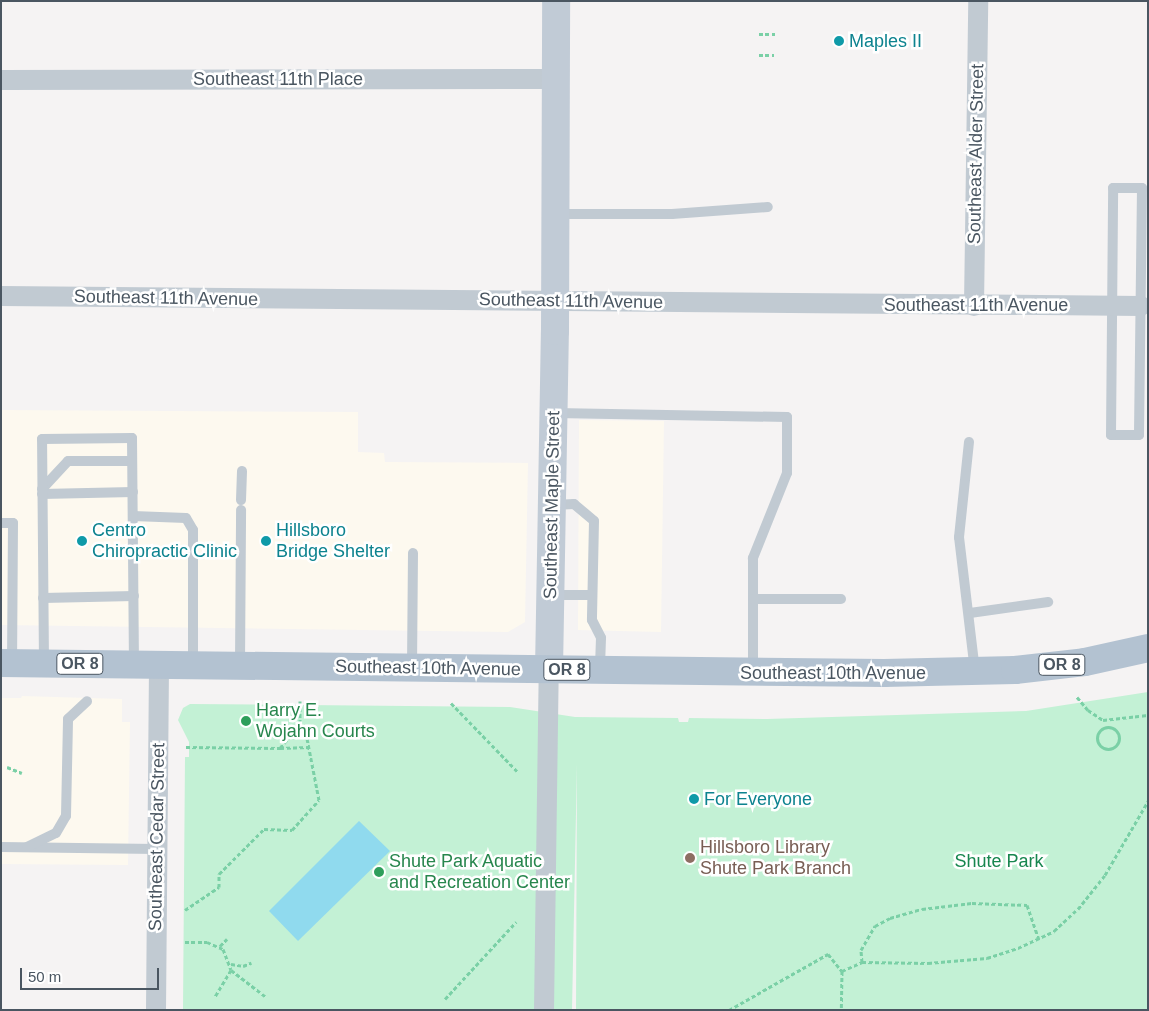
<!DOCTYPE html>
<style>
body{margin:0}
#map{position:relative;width:1149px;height:1011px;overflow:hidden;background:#f5f3f3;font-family:Arial,sans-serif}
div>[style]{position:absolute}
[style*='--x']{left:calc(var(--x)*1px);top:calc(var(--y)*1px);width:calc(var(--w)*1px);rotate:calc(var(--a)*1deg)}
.commercial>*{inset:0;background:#fdf9ef}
.green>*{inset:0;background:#c3f1d5}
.water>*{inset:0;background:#90daee}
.path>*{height:3px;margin-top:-1.5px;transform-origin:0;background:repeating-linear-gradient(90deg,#7ad0a6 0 4px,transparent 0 6.5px)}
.path>.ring{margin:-1.5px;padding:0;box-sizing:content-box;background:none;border:3px solid #7ad0a6;border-radius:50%}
.lane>*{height:10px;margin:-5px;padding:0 5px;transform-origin:5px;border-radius:5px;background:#c1cad2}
.street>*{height:20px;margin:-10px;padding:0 10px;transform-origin:10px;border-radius:10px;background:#c1cad2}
.secondary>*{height:28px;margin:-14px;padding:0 14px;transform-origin:14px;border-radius:14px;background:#c1cbd6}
.primary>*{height:28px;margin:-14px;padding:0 14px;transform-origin:14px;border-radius:14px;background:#b3c2d1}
.dots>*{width:14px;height:14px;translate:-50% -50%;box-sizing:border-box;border:2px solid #fff;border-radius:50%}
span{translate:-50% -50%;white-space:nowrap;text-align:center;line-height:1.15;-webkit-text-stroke:5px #fff;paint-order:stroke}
.shield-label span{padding:1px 4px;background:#fff;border:1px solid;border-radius:4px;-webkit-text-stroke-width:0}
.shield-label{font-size:16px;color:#4a5661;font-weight:700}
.culture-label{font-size:18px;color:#0d838f}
.left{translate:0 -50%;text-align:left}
.street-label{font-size:18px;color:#4a5661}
.leisure-label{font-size:18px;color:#27864d}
.education-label{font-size:18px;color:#785e54}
.park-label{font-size:18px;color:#17864f}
.frame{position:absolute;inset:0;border:2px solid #4a5661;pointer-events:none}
.scale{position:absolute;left:20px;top:968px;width:139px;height:22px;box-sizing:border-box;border:2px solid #4a5661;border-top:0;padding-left:6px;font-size:15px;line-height:18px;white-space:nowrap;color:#4a5661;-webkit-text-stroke:4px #fff;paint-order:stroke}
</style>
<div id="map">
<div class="commercial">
<i style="clip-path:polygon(1px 410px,358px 412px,358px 452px,384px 453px,385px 462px,528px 463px,525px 622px,508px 632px,1px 625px)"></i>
<i style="clip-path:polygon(579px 420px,664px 421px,661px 632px,578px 630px)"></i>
<i style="clip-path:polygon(22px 696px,122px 699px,122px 722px,130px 722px,128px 865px,1px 864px,1px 698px,21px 698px)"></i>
</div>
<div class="green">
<i style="clip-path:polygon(1148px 692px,1148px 1010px,576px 1010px,577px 764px,572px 1010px,183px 1010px,185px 757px,189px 757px,189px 742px,178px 720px,183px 708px,190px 704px,510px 707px,575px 717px,678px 718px,679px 722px,688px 722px,689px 718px,767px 719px,1026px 711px)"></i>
</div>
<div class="water">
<i style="clip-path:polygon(359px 821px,390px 851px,298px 941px,269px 911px)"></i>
</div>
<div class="path">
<i style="--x:759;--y:34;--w:16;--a:0"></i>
<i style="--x:759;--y:55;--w:15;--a:0"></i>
<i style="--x:1077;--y:697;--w:17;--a:50"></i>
<i style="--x:1088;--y:710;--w:18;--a:34"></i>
<i style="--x:1103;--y:720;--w:45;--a:-6.3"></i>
<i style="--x:451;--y:703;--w:95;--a:45.9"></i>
<i class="ring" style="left:1097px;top:727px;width:19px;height:19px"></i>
<i style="--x:186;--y:747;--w:94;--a:0.6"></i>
<i style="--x:280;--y:748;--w:31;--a:-50"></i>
<i style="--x:280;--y:748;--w:29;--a:-2"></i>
<i style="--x:7;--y:767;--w:16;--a:22"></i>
<i style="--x:185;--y:910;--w:41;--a:-34.1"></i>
<i style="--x:219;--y:887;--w:13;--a:-90"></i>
<i style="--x:219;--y:874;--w:64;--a:-45"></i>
<i style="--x:264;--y:829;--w:28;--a:2"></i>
<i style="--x:292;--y:830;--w:40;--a:-48"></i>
<i style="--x:319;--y:800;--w:63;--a:-101"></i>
<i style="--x:307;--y:738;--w:16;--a:-117"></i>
<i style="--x:300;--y:724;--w:23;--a:-90"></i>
<i style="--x:185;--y:942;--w:22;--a:0"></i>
<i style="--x:207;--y:942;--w:17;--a:24"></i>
<i style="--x:223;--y:949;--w:22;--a:69"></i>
<i style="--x:231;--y:970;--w:31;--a:121"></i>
<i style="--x:220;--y:946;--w:10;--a:-45"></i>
<i style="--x:862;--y:962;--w:12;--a:-95"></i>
<i style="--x:861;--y:950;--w:28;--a:-60"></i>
<i style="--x:875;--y:926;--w:17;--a:-28"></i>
<i style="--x:890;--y:918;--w:33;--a:-16"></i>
<i style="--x:922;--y:909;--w:50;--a:-6.8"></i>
<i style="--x:972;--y:903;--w:55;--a:2.1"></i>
<i style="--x:1027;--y:905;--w:36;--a:71"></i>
<i style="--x:231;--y:964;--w:12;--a:9"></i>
<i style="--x:243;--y:966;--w:9;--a:-21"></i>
<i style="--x:231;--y:970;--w:44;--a:37.6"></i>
<i style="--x:842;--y:971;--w:22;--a:-24"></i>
<i style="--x:862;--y:962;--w:66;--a:0.9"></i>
<i style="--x:928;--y:963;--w:59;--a:-4.8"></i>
<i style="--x:987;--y:958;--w:33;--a:-18"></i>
<i style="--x:1018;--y:948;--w:40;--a:-25"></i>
<i style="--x:1054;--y:931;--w:33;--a:-43"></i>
<i style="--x:1078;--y:909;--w:43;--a:-51.5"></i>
<i style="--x:1105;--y:875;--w:86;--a:-59.8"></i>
<i style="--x:445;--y:999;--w:105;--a:-47.3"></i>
<i style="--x:729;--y:1010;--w:114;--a:-29.5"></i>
<i style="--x:828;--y:954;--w:22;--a:51"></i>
<i style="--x:842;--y:971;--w:39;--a:91"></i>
</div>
<div class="lane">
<i style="--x:1113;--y:188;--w:29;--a:0"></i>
<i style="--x:1142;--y:188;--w:247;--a:90.7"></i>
<i style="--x:1139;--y:435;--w:28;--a:180"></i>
<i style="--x:1111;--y:435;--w:247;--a:-89.5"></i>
<i style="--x:557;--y:214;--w:115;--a:0"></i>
<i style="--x:672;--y:214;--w:96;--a:-4.2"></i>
<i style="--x:555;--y:413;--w:232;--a:1"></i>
<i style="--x:787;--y:417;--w:56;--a:90"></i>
<i style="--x:787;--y:473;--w:92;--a:111.8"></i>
<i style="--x:753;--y:558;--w:111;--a:90"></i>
<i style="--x:969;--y:442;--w:96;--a:96"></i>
<i style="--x:959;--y:537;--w:135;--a:83.2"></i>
<i style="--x:42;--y:489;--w:38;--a:-47"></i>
<i style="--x:68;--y:461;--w:64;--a:0"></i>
<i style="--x:42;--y:494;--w:91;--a:-1.3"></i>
<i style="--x:241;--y:500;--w:29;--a:-88"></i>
<i style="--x:553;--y:505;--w:21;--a:-3"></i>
<i style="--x:574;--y:504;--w:26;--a:40"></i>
<i style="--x:594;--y:521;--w:99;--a:91.2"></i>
<i style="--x:592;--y:620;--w:20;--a:63"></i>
<i style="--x:601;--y:638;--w:32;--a:92"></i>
<i style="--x:133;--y:516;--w:53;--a:2.2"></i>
<i style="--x:186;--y:518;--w:14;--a:60"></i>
<i style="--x:193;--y:530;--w:134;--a:90"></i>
<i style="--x:1;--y:523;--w:12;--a:0"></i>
<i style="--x:13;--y:523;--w:139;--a:90.4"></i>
<i style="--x:552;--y:595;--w:40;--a:0"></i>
<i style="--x:43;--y:598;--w:91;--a:-1.3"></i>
<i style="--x:753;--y:599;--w:88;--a:0"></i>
<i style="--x:970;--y:613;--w:79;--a:-8"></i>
<i style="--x:44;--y:663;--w:224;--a:-90.5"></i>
<i style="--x:42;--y:439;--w:90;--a:-0.6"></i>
<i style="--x:132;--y:438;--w:226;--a:89.5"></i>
<i style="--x:240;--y:665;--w:155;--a:-89.6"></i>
<i style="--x:412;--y:667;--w:114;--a:-89.5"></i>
<i style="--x:1;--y:847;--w:156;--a:0.7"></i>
<i style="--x:27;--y:847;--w:32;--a:-26"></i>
<i style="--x:56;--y:833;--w:20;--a:-60"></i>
<i style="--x:66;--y:816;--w:97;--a:-88.8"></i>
<i style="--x:68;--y:719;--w:26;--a:-43"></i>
</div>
<div class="street">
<i style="--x:1;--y:80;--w:555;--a:-0.1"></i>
<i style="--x:1;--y:296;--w:1140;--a:0.5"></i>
<i style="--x:974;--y:306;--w:305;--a:-89.2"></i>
<i style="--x:156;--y:1010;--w:345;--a:-89.5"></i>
<i style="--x:544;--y:1010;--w:340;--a:-89.2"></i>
</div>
<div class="secondary">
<i style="--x:549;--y:670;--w:339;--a:-89"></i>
<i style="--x:555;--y:331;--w:330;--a:-89.8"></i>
</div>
<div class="primary">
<i style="--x:1;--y:663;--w:883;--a:0.65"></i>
<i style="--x:884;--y:673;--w:131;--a:-1.3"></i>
<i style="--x:1015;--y:670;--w:70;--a:-6.5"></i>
<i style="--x:1085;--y:662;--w:65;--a:-12.5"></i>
</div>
<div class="dots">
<i style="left:839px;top:41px;background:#0f9aa8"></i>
<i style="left:82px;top:541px;background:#0f9aa8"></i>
<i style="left:266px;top:541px;background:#0f9aa8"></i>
<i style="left:246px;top:721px;background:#2e9e5b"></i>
<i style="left:694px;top:799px;background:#0f9aa8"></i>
<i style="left:690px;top:858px;background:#8d6e63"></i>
<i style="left:379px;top:872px;background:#2e9e5b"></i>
</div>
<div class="shield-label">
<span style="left:80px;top:664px">OR 8</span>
<span style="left:1062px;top:665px">OR 8</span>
<span style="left:567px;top:670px">OR 8</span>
</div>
<div class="culture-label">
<span class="left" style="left:849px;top:41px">Maples II</span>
<span class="left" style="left:92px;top:541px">Centro<br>Chiropractic Clinic</span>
<span class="left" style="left:276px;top:541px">Hillsboro<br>Bridge Shelter</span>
<span class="left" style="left:704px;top:799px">For Everyone</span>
</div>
<div class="street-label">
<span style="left:278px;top:79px">Southeast 11th Place</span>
<span style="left:976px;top:154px;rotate:-89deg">Southeast Alder Street</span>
<span style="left:166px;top:298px;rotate:1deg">Southeast 11th Avenue</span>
<span style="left:571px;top:301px;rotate:1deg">Southeast 11th Avenue</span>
<span style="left:976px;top:305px">Southeast 11th Avenue</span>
<span style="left:552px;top:505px;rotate:-89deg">Southeast Maple Street</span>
<span style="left:428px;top:668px;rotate:1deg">Southeast 10th Avenue</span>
<span style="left:833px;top:673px">Southeast 10th Avenue</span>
<span style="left:157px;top:837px;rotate:-89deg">Southeast Cedar Street</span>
</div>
<div class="leisure-label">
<span class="left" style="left:256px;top:721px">Harry E.<br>Wojahn Courts</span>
<span class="left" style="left:389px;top:872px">Shute Park Aquatic<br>and Recreation Center</span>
</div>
<div class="education-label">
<span class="left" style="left:700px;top:858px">Hillsboro Library<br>Shute Park Branch</span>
</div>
<div class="park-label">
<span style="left:999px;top:861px">Shute Park</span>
</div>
<div class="frame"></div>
<div class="scale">50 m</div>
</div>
